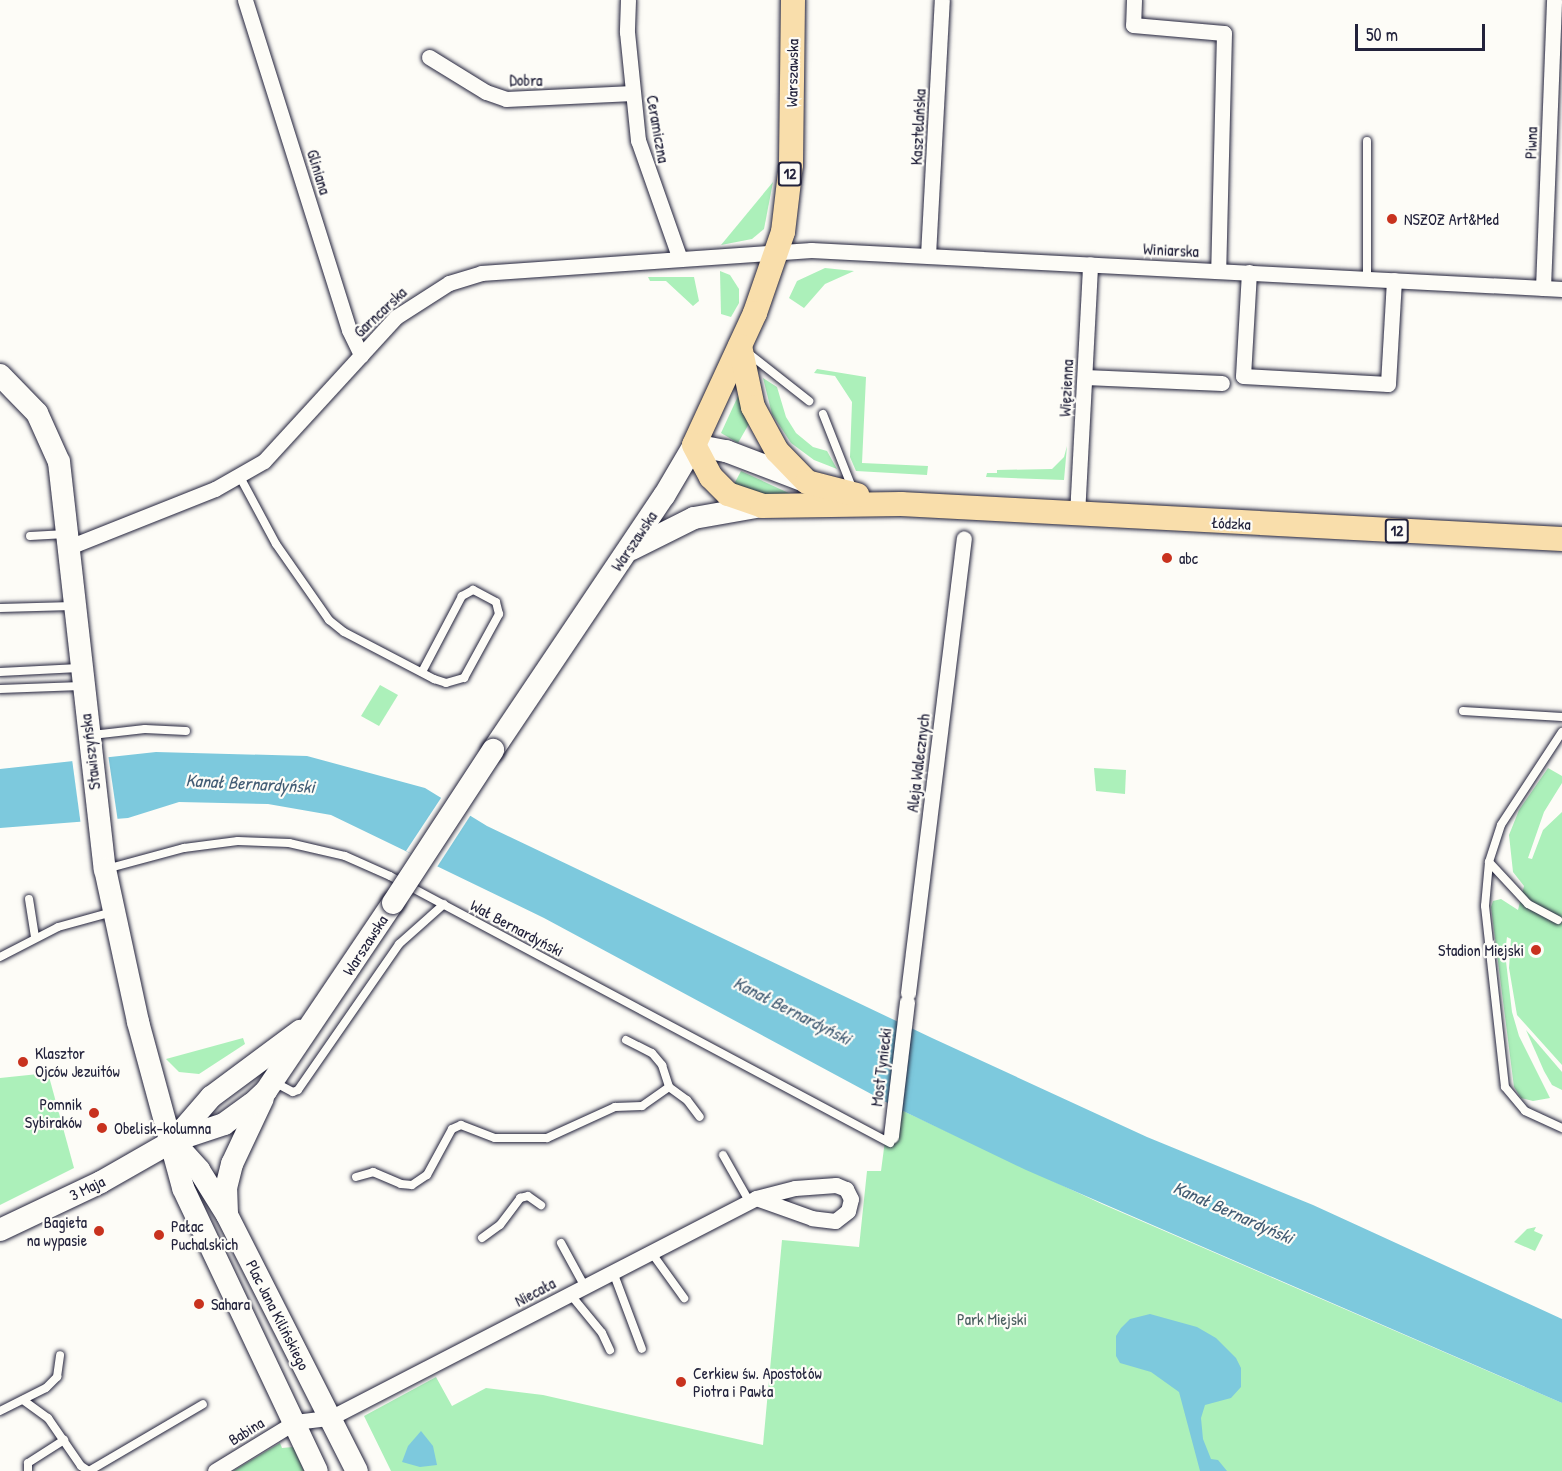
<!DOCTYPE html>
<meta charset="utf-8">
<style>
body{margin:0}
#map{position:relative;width:1562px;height:1471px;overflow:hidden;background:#fdfcf7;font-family:"Patrick Hand",sans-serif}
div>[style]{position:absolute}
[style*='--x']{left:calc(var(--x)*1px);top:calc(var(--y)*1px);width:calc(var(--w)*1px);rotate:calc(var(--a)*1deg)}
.green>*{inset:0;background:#acf0ba}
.water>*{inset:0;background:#7dc9dd}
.pier>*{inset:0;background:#fdfcf7}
.roads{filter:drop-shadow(0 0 2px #22223b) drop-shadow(0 0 2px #22223b)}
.lane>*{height:8px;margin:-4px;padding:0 4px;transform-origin:4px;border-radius:4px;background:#fdfcf7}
.street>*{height:15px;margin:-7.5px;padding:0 7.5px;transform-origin:7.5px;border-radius:7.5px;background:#fdfcf7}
.secondary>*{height:22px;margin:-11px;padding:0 11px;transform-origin:11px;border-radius:11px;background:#fdfcf7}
.primary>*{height:24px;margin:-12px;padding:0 12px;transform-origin:12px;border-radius:12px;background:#f9deab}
.bridges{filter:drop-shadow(0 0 2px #22223b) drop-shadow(0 0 2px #22223b)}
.secondary-bridge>*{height:22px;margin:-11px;padding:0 11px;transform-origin:11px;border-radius:11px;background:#fdfcf7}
.dots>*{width:16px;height:16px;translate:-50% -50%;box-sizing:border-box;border:3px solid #fdfcf7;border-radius:50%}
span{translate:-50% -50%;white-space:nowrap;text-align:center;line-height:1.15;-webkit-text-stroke:4.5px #fdfcf7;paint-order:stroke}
.shield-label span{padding:2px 4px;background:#fdfcf7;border:2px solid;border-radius:4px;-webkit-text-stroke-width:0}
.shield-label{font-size:15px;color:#22223b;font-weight:700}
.street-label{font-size:16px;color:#22223b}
.poi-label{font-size:16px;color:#22223b}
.left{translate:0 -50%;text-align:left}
.right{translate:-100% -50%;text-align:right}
.park-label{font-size:16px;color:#4b6061}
.water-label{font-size:18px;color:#425c74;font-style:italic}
.scale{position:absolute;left:1355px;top:24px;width:130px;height:27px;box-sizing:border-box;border:3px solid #22223b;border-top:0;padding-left:8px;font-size:18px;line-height:21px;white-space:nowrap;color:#22223b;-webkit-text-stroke:4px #fdfcf7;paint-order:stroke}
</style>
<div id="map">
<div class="green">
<i style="clip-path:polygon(773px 182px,764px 229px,752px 239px,721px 245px)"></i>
<i style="clip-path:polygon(825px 268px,854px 271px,825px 284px,804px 308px,789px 298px,797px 281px)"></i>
<i style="clip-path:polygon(720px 271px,730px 275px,739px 289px,739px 303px,731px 317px,721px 314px)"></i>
<i style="clip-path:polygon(648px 277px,694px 277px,699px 301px,693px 306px,666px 281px,650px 281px)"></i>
<i style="clip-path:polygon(817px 369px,866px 377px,862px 463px,928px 466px,927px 475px,856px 471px,850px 457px,852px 402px,835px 376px,814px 373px)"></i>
<i style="clip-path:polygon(763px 378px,777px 387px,786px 417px,796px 433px,813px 447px,827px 451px,837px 469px,814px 460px,791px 443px,772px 414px)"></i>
<i style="clip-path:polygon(739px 394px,750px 422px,738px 443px,721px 433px)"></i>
<i style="clip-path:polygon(1067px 446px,1064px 480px,986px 477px,987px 473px,997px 473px,997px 470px,1052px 469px,1064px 457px)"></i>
<i style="clip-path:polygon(741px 471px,793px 495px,764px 497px,732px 488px)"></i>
<i style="clip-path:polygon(380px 685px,398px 695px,379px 726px,361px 716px)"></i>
<i style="clip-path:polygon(1094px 768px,1126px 770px,1125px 794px,1096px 791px)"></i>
<i style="clip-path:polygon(1548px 768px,1562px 776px,1562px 783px,1544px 812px,1528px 858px,1532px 859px,1543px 830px,1562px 812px,1562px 1065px,1517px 1015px,1509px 968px,1511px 939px,1507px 937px,1505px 953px,1512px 1012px,1519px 1036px,1550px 1098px,1533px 1101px,1521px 1098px,1514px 1087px,1491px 907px,1493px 901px,1501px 899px,1518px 910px,1524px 886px,1513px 872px,1509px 835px,1519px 810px)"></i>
<i style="clip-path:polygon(1526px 1030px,1562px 1072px,1562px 1090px,1552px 1085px,1544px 1071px)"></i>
<i style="clip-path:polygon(243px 1038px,245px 1044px,199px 1074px,179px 1072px,166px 1059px)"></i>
<i style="clip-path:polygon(48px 1073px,74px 1168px,0 1205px,0 1078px)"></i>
<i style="clip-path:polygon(899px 1109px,1102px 1204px,1562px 1403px,1562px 1471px,391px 1471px,364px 1416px,436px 1377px,452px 1406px,486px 1388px,543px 1395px,763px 1445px,782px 1240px,859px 1247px,867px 1171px,881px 1171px,886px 1133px)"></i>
<i style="clip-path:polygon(1536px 1227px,1534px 1231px,1543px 1235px,1535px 1251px,1514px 1242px,1527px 1229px)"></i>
<i style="clip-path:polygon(280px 1443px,282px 1448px,293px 1447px,304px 1471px,233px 1471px)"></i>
</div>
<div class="water">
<i style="clip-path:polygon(156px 752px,307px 756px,425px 788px,487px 826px,932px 1038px,1147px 1137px,1313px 1205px,1562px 1319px,1562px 1403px,1026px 1170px,899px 1109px,544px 918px,331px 815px,268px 804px,179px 802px,128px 818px,0 828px,0 769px)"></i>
<i style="clip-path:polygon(1150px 1314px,1197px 1327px,1216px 1338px,1236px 1358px,1241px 1368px,1241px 1387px,1231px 1398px,1205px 1405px,1201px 1418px,1203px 1439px,1211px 1459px,1218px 1460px,1227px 1471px,1200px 1471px,1179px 1392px,1151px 1372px,1120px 1363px,1116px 1356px,1116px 1336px,1121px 1328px,1130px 1319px)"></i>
<i style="clip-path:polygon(421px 1431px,433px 1446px,437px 1465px,420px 1467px,402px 1462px,408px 1446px)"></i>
</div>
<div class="pier">
<i style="clip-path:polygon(108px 754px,118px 822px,81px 826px,72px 759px)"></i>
<i style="clip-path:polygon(443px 795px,472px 813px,437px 867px,406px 851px)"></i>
</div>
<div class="roads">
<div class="lane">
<i style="--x:1367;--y:279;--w:138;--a:-90"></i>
<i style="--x:748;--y:353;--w:78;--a:38.2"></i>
<i style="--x:823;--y:414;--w:82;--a:68.5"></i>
<i style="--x:240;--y:477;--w:76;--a:61.8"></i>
<i style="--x:276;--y:544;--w:93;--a:55.1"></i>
<i style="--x:329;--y:620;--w:19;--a:39"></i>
<i style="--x:344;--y:632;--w:102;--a:27.6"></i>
<i style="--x:434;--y:679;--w:13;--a:18"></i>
<i style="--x:446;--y:683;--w:19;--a:-16"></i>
<i style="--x:464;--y:678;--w:73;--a:-61.3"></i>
<i style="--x:499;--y:614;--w:12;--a:-104"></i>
<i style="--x:496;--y:602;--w:26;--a:-152"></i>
<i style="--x:473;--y:590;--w:13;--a:151"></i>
<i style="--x:462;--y:596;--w:86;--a:117.8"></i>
<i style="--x:30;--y:536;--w:36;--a:-3"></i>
<i style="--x:0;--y:608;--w:73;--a:-1.6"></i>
<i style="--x:0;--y:672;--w:79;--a:-2.9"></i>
<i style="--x:0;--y:689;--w:81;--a:-2.1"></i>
<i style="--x:1463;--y:711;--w:99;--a:3.5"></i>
<i style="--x:1562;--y:732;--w:111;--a:123.3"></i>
<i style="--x:1501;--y:825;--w:39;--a:108"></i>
<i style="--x:1489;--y:862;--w:44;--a:95.2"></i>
<i style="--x:1485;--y:906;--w:182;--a:83.7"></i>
<i style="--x:1505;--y:1087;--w:31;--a:50"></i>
<i style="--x:1525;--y:1111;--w:41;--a:24.7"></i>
<i style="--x:92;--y:735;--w:53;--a:-6.5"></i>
<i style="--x:145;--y:729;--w:41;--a:2.8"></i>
<i style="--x:1489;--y:862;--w:57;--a:47.1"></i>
<i style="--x:1528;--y:904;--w:34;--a:28"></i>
<i style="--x:106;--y:869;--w:81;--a:-15.1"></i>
<i style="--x:184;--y:848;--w:54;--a:-7.4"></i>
<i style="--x:238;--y:841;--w:51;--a:2.2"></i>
<i style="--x:289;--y:843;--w:57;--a:13.1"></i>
<i style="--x:345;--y:856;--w:49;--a:24"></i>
<i style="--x:390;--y:876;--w:567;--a:28.1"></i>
<i style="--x:29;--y:899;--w:39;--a:81"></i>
<i style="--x:0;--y:957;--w:65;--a:-27.3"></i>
<i style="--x:58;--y:927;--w:56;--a:-15.5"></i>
<i style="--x:626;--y:1040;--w:29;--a:27"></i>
<i style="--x:652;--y:1053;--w:16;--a:50"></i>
<i style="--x:662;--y:1065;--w:23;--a:72"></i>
<i style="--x:669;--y:1087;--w:22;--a:36"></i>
<i style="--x:687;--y:1100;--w:21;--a:53"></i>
<i style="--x:274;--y:1082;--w:21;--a:28"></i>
<i style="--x:293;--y:1092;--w:5;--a:-22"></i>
<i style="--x:298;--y:1090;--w:178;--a:-55.3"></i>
<i style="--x:399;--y:944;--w:60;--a:-41.6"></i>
<i style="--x:723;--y:1155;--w:53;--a:60.5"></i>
<i style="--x:356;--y:1177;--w:18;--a:-16"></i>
<i style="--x:373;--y:1172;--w:30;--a:23"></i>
<i style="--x:401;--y:1184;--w:11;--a:5"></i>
<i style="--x:412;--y:1185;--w:18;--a:-34"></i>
<i style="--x:427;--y:1175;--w:52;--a:-61.5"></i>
<i style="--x:452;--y:1129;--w:10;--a:-24"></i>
<i style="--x:461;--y:1125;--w:36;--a:21"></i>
<i style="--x:495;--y:1138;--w:52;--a:0"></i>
<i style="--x:547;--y:1138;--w:75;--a:-24.5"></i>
<i style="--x:615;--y:1107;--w:27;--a:-2"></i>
<i style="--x:642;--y:1106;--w:33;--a:-35"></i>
<i style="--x:482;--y:1238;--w:22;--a:-36"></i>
<i style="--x:500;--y:1225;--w:34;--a:-53"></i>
<i style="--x:520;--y:1198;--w:8;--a:-14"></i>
<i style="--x:528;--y:1196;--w:16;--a:35"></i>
<i style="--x:561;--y:1243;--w:50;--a:61.4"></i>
<i style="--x:651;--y:1252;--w:57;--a:54.3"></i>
<i style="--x:613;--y:1272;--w:82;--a:69.4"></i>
<i style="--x:570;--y:1294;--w:50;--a:50.6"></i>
<i style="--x:602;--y:1333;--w:19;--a:65"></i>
<i style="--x:23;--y:1400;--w:31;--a:36"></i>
<i style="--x:48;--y:1418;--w:58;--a:55.5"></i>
<i style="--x:81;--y:1466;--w:9;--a:32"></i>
<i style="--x:89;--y:1471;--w:132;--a:-30.4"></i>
<i style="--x:0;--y:1411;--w:51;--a:-26.6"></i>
<i style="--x:46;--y:1388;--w:16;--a:-45"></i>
<i style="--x:57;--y:1377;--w:22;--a:-82"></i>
<i style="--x:28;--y:1471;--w:8;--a:-90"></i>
<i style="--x:28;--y:1463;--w:43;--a:-32.6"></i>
</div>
<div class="street">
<i style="--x:245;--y:0;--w:346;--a:72.5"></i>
<i style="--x:349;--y:330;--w:28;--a:64"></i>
<i style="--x:628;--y:0;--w:32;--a:92"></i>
<i style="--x:627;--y:32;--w:109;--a:84.2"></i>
<i style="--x:638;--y:140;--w:126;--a:70.6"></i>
<i style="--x:1134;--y:0;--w:25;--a:92"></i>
<i style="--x:1133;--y:25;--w:91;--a:5"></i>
<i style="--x:1224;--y:33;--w:238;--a:91.4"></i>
<i style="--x:429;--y:57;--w:67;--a:31.6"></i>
<i style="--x:486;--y:92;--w:21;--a:19"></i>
<i style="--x:506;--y:99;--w:127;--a:-2.7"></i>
<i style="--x:928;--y:255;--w:255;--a:-86.9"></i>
<i style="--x:1249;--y:272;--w:104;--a:93.3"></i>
<i style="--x:1243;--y:376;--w:145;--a:3.2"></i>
<i style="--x:1388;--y:384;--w:104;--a:-86.7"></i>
<i style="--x:1543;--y:288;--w:288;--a:-87.8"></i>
<i style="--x:1085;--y:377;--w:137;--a:2.5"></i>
<i style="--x:1077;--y:515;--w:251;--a:-87"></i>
<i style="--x:69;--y:547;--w:157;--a:-21.7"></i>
<i style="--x:215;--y:489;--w:56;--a:-29.7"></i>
<i style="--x:264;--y:461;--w:195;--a:-47.5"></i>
<i style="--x:396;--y:317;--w:63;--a:-32.7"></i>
<i style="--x:449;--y:283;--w:34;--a:-17"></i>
<i style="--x:481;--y:273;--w:331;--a:-4"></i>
<i style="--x:811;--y:250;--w:752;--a:2.97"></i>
<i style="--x:908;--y:993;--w:458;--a:-83"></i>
<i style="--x:891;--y:1136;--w:135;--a:-83.2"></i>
<i style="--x:215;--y:1471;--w:94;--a:-31.5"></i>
<i style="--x:295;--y:1422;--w:35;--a:-7"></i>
<i style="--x:330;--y:1418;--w:479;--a:-27.3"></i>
<i style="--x:756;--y:1198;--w:40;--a:-14.4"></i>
<i style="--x:795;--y:1188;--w:41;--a:-4.2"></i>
<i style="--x:836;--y:1185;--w:11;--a:22"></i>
<i style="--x:846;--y:1189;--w:11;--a:63"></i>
<i style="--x:851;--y:1199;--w:12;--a:104"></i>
<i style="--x:848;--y:1211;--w:16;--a:142"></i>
<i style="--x:835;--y:1221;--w:23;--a:-173"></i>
<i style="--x:812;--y:1218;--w:59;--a:-160.3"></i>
</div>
<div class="secondary">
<i style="--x:0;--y:375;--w:53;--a:45.8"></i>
<i style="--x:37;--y:413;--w:54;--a:65.8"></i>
<i style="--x:59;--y:462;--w:410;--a:83.6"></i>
<i style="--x:105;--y:869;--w:157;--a:77.8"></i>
<i style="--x:138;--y:1022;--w:172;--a:74.8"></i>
<i style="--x:183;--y:1188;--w:313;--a:64.7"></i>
<i style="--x:632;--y:549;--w:69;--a:-26.6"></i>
<i style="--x:694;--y:518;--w:69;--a:-10"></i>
<i style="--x:493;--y:750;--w:306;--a:-56.1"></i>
<i style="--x:664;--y:496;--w:59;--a:-59.5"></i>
<i style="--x:694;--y:445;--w:33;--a:11"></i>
<i style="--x:726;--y:451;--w:87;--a:20.9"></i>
<i style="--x:173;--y:1141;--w:39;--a:48"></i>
<i style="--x:199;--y:1170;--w:53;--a:58.1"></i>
<i style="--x:227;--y:1215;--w:287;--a:63.1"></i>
<i style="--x:173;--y:1141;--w:58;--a:-49.2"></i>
<i style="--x:211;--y:1097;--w:111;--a:-36.6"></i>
<i style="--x:227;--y:1214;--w:26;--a:-92"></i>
<i style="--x:226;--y:1188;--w:25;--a:-76"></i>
<i style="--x:232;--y:1164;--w:73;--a:-64.8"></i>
<i style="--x:0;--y:1230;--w:112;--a:-25.4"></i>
<i style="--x:101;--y:1182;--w:83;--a:-29.7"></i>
<i style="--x:173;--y:1141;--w:54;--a:-18.4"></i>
<i style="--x:224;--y:1124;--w:34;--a:-36"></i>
<i style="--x:252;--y:1104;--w:19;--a:-43"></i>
<i style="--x:266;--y:1091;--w:227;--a:-56"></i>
</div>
<div class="primary">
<i style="--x:793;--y:0;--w:164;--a:90.7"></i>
<i style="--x:791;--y:164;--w:68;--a:96.7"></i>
<i style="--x:783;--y:232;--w:86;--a:109.1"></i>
<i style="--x:755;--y:313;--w:145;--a:114.8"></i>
<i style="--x:694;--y:445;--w:36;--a:62"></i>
<i style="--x:711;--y:477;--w:24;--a:45"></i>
<i style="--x:728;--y:494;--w:36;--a:19"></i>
<i style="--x:762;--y:506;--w:139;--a:-0.8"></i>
<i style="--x:901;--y:504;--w:662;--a:3.03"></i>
<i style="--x:740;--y:346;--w:62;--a:78"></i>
<i style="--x:753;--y:407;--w:50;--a:61.4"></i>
<i style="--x:777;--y:451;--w:43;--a:45.9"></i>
<i style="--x:807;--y:482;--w:52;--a:14.6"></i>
</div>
</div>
<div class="bridges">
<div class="secondary-bridge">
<i style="--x:393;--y:903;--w:183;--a:-56.8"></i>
</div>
</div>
<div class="dots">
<i style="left:1392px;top:219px;background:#c8321e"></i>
<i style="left:1167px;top:558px;background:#c8321e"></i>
<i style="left:1536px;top:950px;background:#c8321e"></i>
<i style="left:23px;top:1062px;background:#c8321e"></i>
<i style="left:94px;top:1113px;background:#c8321e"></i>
<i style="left:102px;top:1128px;background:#c8321e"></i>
<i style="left:99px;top:1231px;background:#c8321e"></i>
<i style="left:159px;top:1235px;background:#c8321e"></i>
<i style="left:199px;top:1304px;background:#c8321e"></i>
<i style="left:681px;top:1382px;background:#c8321e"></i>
</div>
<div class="shield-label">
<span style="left:790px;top:174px">12</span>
<span style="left:1397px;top:531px">12</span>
</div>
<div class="street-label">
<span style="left:792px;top:73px;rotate:-89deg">Warszawska</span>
<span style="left:526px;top:80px;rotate:1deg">Dobra</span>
<span style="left:918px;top:127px;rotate:-87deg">Kasztelańska</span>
<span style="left:658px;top:129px;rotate:80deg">Ceramiczna</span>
<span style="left:1531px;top:143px;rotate:-88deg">Piwna</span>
<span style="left:319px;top:172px;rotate:73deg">Gliniana</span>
<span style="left:1171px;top:250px;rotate:3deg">Winiarska</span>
<span style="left:380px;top:312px;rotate:-43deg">Garncarska</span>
<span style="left:1066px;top:388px;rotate:-87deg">Więzienna</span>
<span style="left:1231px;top:523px;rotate:3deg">Łódzka</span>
<span style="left:634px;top:541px;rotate:-56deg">Warszawska</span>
<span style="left:90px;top:752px;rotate:-97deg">Stawiszyńska</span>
<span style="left:918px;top:763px;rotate:-83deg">Aleja Walecznych</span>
<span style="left:517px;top:928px;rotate:28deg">Wał Bernardyński</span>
<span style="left:365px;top:945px;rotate:-57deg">Warszawska</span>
<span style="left:881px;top:1067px;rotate:-83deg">Most Tyniecki</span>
<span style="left:87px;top:1188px;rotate:-26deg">3 Maja</span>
<span style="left:535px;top:1292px;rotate:-28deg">Niecała</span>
<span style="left:278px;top:1315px;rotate:63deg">Plac Jana Kilińskiego</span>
<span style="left:246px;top:1431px;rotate:-32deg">Babina</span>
</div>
<div class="poi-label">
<span class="left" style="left:1404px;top:219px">NSZOZ Art&amp;Med</span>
<span class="left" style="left:1179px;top:558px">abc</span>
<span class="right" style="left:1524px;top:950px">Stadion Miejski</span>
<span class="left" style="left:35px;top:1062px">Klasztor<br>Ojców Jezuitów</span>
<span class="right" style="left:82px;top:1113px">Pomnik<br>Sybiraków</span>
<span class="left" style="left:114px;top:1128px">Obelisk-kolumna</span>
<span class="right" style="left:87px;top:1231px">Bagieta<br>na wypasie</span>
<span class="left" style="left:171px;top:1235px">Pałac<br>Puchalskich</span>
<span class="left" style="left:211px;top:1304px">Sahara</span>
<span class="left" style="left:693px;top:1382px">Cerkiew św. Apostołów<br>Piotra i Pawła</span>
</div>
<div class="park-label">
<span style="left:992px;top:1319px">Park Miejski</span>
</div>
<div class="water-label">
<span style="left:250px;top:784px;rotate:3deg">Kanał Bernardyński</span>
<span style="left:792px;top:1011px;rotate:27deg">Kanał Bernardyński</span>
<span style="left:1233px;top:1213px;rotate:24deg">Kanał Bernardyński</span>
</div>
<div class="scale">50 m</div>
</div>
